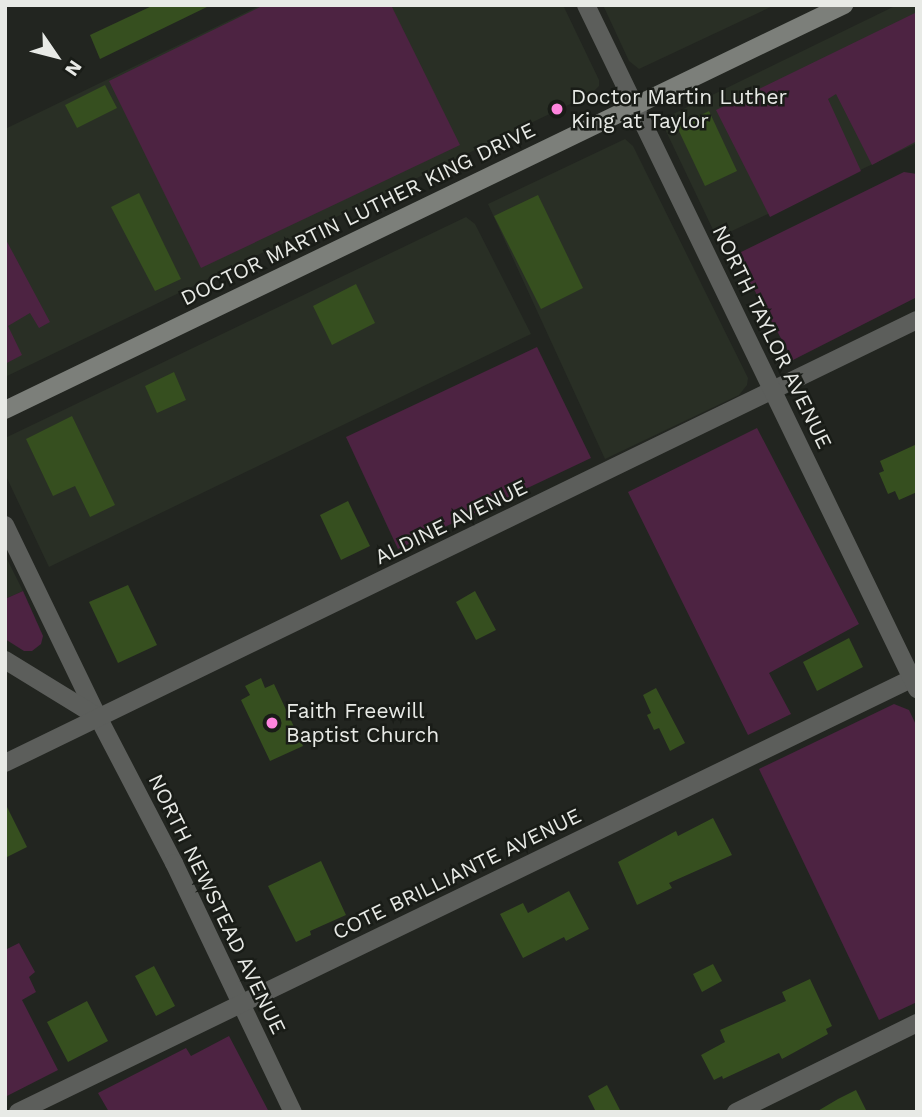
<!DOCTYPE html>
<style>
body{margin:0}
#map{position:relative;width:922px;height:1117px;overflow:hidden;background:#222520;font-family:"Work Sans",sans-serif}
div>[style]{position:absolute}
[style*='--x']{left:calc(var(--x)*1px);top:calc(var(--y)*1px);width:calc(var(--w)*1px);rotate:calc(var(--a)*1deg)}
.built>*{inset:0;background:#292f25}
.green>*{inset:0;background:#4d2342}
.building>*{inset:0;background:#364f1f}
.minor>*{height:18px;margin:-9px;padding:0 9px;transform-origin:9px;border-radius:9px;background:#5c5e5b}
.tertiary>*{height:18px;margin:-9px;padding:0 9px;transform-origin:9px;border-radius:9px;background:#5c5e5b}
.secondary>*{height:18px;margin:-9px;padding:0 9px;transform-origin:9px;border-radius:9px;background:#7c7f7a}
.dots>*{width:19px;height:19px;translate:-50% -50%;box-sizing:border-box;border:4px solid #191c17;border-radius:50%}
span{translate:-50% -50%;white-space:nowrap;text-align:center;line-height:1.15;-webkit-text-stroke:5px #191c17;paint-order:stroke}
.poi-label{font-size:21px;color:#e8eae6}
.left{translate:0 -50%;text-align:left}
.street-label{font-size:21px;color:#e8eae6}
.frame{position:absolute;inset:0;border:7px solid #e8eae6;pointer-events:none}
.north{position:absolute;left:21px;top:21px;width:70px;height:70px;-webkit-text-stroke:5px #191c17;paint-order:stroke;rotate:125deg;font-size:19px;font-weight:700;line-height:28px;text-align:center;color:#e8eae6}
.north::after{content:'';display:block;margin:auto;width:24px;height:32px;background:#e8eae6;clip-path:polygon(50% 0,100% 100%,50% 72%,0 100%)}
</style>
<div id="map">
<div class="built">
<i style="clip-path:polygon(261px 5px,563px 5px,599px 80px,599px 86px,591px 94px,5px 377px,5px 129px)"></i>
<i style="clip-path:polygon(603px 5px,775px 5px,639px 69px,629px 61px)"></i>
<i style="clip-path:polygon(897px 5px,917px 5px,917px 143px,717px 238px,664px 127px,664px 121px,669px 116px)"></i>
<i style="clip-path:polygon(625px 139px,633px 146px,748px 378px,747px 385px,739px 395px,605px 459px,488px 204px)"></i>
<i style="clip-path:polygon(466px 217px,475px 224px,531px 334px,49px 567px,5px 474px,5px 438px)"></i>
<i style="clip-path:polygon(5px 555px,23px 591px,5px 599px)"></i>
</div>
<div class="green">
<i style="clip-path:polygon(264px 5px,391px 5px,460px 145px,201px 268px,109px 81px)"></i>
<i style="clip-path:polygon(917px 12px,917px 141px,872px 165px,836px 94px,828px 99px,861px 171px,770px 217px,716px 110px)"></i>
<i style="clip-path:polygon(904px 172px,917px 174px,917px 297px,793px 360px,735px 255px)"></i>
<i style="clip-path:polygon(5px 238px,50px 322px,39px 328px,30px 313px,8px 326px,22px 355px,5px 364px)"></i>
<i style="clip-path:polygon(537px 347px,591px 458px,398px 549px,346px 437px)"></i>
<i style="clip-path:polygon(757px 428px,859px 624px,769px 673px,791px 714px,748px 735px,628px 492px)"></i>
<i style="clip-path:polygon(23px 591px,43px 636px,41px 644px,32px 651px,24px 651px,5px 639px,5px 599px)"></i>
<i style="clip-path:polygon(894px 704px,909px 710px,917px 727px,917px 1002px,879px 1020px,759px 769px)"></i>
<i style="clip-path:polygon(19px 943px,35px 972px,29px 977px,36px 992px,22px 1000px,58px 1070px,5px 1097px,5px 950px)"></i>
<i style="clip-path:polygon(229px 1036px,269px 1112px,109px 1112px,98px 1093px,186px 1048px,191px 1056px)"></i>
</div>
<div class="building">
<i style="clip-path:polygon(154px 5px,211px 5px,100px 59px,90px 35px)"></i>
<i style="clip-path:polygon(105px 85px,117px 108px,77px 128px,65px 105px)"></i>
<i style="clip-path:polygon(709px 111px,737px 171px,705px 186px,677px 127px)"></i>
<i style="clip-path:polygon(139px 193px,181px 279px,155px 291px,111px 207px)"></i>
<i style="clip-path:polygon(538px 195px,583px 288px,541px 309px,494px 216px)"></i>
<i style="clip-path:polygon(356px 284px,375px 323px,332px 345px,313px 306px)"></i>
<i style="clip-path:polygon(174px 372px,186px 400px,157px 413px,145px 386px)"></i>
<i style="clip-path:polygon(72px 416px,115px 505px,90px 517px,75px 486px,53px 496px,26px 439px)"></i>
<i style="clip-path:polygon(917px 444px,917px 492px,899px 500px,895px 491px,888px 494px,879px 473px,884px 471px,880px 461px)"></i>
<i style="clip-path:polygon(348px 501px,370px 546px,341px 560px,320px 515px)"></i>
<i style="clip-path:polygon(128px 585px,157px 645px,118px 663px,89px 602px)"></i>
<i style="clip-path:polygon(475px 591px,496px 630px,476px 640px,456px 602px)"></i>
<i style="clip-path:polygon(849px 638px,863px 667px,817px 691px,803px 662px)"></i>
<i style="clip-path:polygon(261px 678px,265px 688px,274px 684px,303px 746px,270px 761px,241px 700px,250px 695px,245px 686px)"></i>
<i style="clip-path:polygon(656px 688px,685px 743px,670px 751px,659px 728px,654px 730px,647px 715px,651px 713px,643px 695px)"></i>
<i style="clip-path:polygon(5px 803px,27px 847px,5px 858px)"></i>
<i style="clip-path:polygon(713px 818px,732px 855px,669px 883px,672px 888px,637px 905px,618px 862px,676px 831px,678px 836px)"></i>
<i style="clip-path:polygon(321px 861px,346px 915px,310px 931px,311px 935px,296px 942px,268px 886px)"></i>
<i style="clip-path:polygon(569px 891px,589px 929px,566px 941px,564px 937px,523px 958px,500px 914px,523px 903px,528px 913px)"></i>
<i style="clip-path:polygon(713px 964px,722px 981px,702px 992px,693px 974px)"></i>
<i style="clip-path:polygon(154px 966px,175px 1006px,156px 1016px,135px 976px)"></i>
<i style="clip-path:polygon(810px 979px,832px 1026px,826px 1029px,828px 1034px,782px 1059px,779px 1053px,723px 1079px,722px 1076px,714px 1080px,701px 1055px,725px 1042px,720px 1030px,786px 1001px,782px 992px)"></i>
<i style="clip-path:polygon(87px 1001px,108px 1041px,68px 1062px,47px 1022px)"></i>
<i style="clip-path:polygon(607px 1085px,621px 1112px,596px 1112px,588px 1096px)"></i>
<i style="clip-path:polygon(856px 1090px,867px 1112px,816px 1112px,838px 1099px)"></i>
</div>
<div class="minor">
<i style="--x:5;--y:525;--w:213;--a:64.2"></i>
<i style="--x:98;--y:717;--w:165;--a:62.5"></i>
<i style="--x:174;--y:863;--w:276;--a:64.5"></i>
<i style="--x:5;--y:660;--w:109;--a:31.5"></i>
<i style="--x:5;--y:763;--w:1014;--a:-25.91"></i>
<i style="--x:18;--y:1112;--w:999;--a:-25.87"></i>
<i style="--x:736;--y:1112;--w:202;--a:-26.2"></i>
</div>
<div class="tertiary">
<i style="--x:586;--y:5;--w:760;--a:64.18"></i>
</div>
<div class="secondary">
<i style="--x:5;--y:410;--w:932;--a:-25.77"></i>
</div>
<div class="dots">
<i style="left:557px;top:109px;background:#ff85de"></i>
<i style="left:272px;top:723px;background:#ff85de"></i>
</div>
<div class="poi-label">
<span class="left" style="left:571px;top:109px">Doctor Martin Luther<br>King at Taylor</span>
<span class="left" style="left:286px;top:723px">Faith Freewill<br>Baptist Church</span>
</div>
<div class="street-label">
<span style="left:358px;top:214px;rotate:-26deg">DOCTOR MARTIN LUTHER KING DRIVE</span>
<span style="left:772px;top:337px;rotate:64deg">NORTH TAYLOR AVENUE</span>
<span style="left:451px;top:522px;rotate:-26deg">ALDINE AVENUE</span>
<span style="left:457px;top:874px;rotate:-26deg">COTE BRILLIANTE AVENUE</span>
<span style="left:217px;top:904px;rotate:64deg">NORTH NEWSTEAD AVENUE</span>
</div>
<div class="frame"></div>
<div class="north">N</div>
</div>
